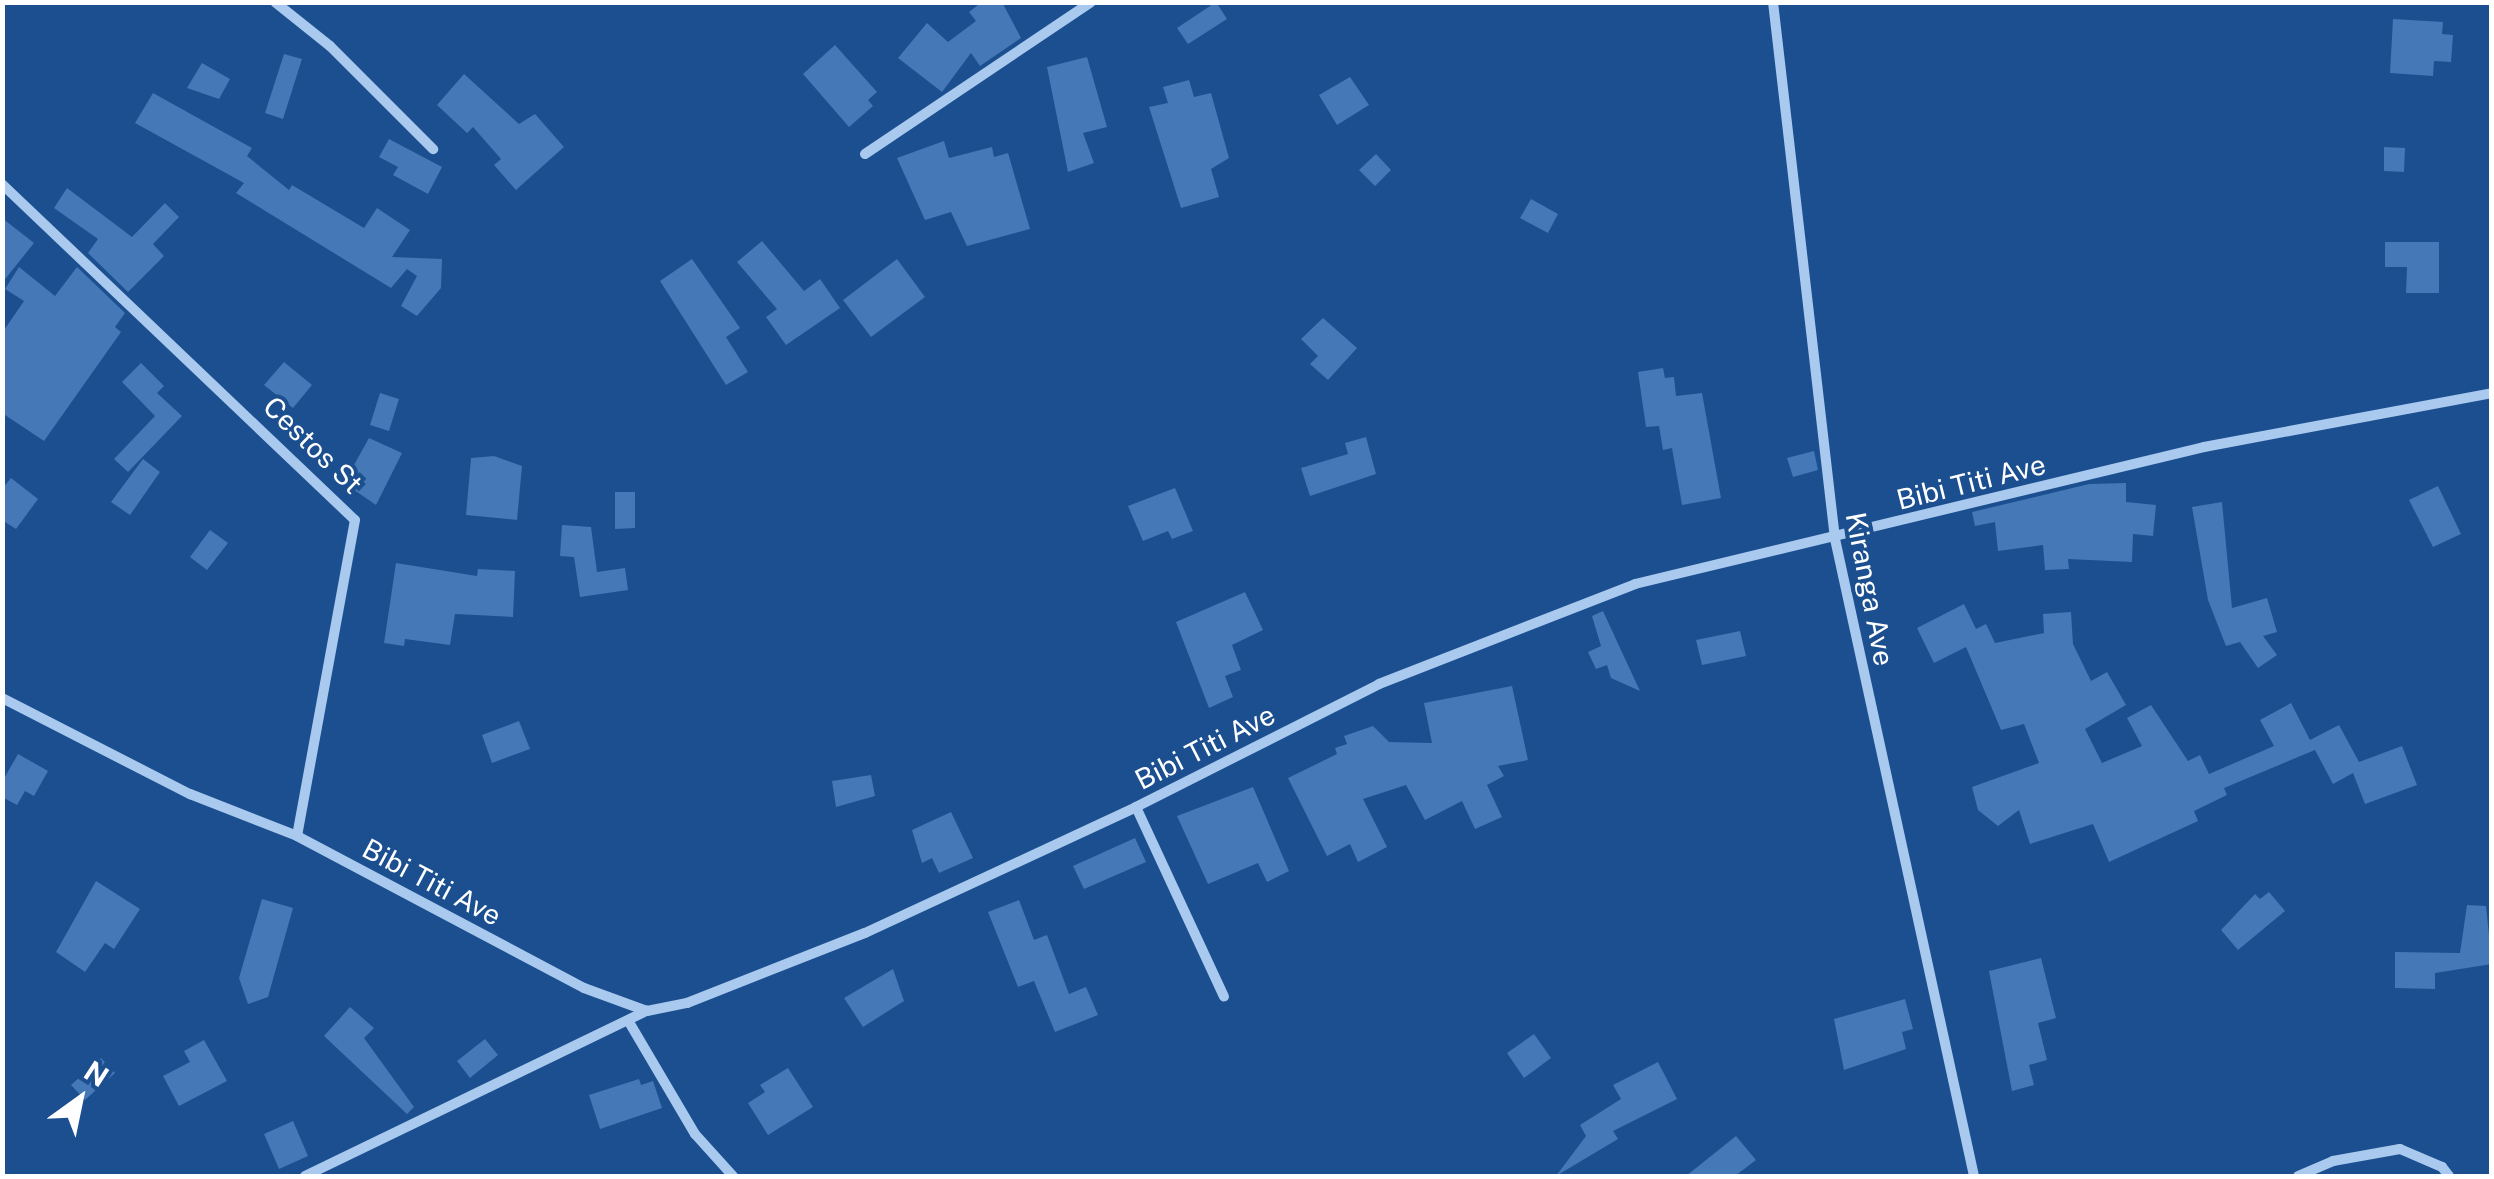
<!DOCTYPE html>
<style>
body{margin:0}
#map{position:relative;width:2494px;height:1179px;overflow:hidden;background:#1b4f8f;font-family:"Public Sans",sans-serif}
div>[style]{position:absolute}
[style*='--x']{left:calc(var(--x)*1px);top:calc(var(--y)*1px);width:calc(var(--w)*1px);rotate:calc(var(--a)*1deg)}
.building>*{inset:0;background:#4478b7}
.street>*{height:10px;margin:-5px;padding:0 5px;transform-origin:5px;border-radius:5px;background:#a9c9ee}
span{translate:-50% -50%;white-space:nowrap;text-align:center;line-height:1.15;-webkit-text-stroke:8px #1b4f8f;paint-order:stroke}
.street-label{font-size:28px;color:#fff}
.frame{position:absolute;inset:0;border:5px solid #fff;pointer-events:none}
.north{position:absolute;left:30px;top:1049px;width:100px;height:100px;-webkit-text-stroke:8px #1b4f8f;paint-order:stroke;rotate:33deg;font-size:28px;font-weight:700;line-height:40px;text-align:center;color:#fff}
.north::after{content:'';display:block;margin:auto;width:35px;height:45px;background:#fff;clip-path:polygon(50% 0,100% 100%,50% 72%,0 100%)}
</style>
<div id="map">
<div class="building">
<i style="clip-path:polygon(982px 2px,1002px 2px,1021px 38px,980px 66px,971px 53px,942px 92px,898px 58px,927px 23px,948px 42px,976px 21px,969px 12px)"></i>
<i style="clip-path:polygon(1216px 2px,1227px 19px,1188px 44px,1177px 28px)"></i>
<i style="clip-path:polygon(2393px 19px,2443px 22px,2442px 34px,2453px 35px,2451px 62px,2434px 61px,2433px 76px,2390px 73px)"></i>
<i style="clip-path:polygon(835px 45px,877px 92px,868px 100px,873px 106px,849px 127px,803px 74px)"></i>
<i style="clip-path:polygon(284px 54px,302px 59px,283px 119px,265px 113px)"></i>
<i style="clip-path:polygon(1087px 57px,1107px 127px,1083px 133px,1094px 163px,1068px 172px,1047px 67px)"></i>
<i style="clip-path:polygon(202px 63px,230px 79px,219px 99px,187px 88px)"></i>
<i style="clip-path:polygon(464px 74px,519px 124px,535px 114px,564px 147px,516px 190px,494px 165px,501px 159px,473px 127px,467px 133px,437px 105px)"></i>
<i style="clip-path:polygon(1350px 77px,1369px 105px,1337px 125px,1319px 95px)"></i>
<i style="clip-path:polygon(1189px 80px,1194px 97px,1211px 93px,1229px 158px,1211px 169px,1219px 197px,1181px 208px,1149px 107px,1168px 103px,1163px 87px)"></i>
<i style="clip-path:polygon(153px 93px,252px 148px,247px 156px,289px 190px,292px 185px,364px 228px,377px 208px,410px 230px,392px 257px,442px 259px,441px 288px,417px 316px,401px 306px,417px 276px,407px 269px,391px 288px,236px 193px,244px 183px,135px 123px)"></i>
<i style="clip-path:polygon(389px 139px,442px 167px,428px 194px,393px 175px,398px 167px,379px 157px)"></i>
<i style="clip-path:polygon(944px 141px,949px 158px,992px 147px,994px 157px,1008px 153px,1030px 229px,967px 246px,951px 212px,925px 220px,897px 158px)"></i>
<i style="clip-path:polygon(2384px 147px,2405px 148px,2404px 172px,2384px 171px)"></i>
<i style="clip-path:polygon(1376px 154px,1391px 170px,1375px 186px,1359px 170px)"></i>
<i style="clip-path:polygon(67px 188px,132px 237px,165px 203px,179px 217px,153px 244px,164px 256px,128px 292px,88px 253px,98px 239px,54px 208px)"></i>
<i style="clip-path:polygon(1531px 199px,1558px 214px,1548px 233px,1520px 218px)"></i>
<i style="clip-path:polygon(2px 218px,34px 243px,2px 283px)"></i>
<i style="clip-path:polygon(762px 241px,804px 291px,820px 279px,840px 308px,786px 345px,766px 317px,777px 309px,737px 262px)"></i>
<i style="clip-path:polygon(2385px 242px,2439px 242px,2439px 293px,2406px 293px,2407px 267px,2385px 267px)"></i>
<i style="clip-path:polygon(692px 259px,740px 328px,726px 337px,748px 372px,726px 385px,660px 281px)"></i>
<i style="clip-path:polygon(897px 259px,925px 297px,871px 337px,843px 300px)"></i>
<i style="clip-path:polygon(19px 267px,55px 296px,77px 267px,125px 313px,115px 327px,121px 332px,44px 441px,2px 413px,2px 333px,24px 301px,5px 289px)"></i>
<i style="clip-path:polygon(1323px 318px,1357px 348px,1328px 380px,1310px 364px,1318px 356px,1301px 339px)"></i>
<i style="clip-path:polygon(284px 362px,312px 385px,293px 408px,264px 385px)"></i>
<i style="clip-path:polygon(141px 363px,164px 386px,157px 393px,182px 416px,128px 472px,114px 459px,155px 416px,122px 382px)"></i>
<i style="clip-path:polygon(1663px 368px,1665px 378px,1674px 377px,1676px 396px,1702px 393px,1721px 498px,1682px 505px,1672px 448px,1663px 450px,1659px 426px,1646px 427px,1638px 372px)"></i>
<i style="clip-path:polygon(380px 393px,399px 399px,389px 431px,370px 425px)"></i>
<i style="clip-path:polygon(1366px 437px,1376px 474px,1310px 496px,1301px 468px,1348px 454px,1345px 443px)"></i>
<i style="clip-path:polygon(369px 438px,402px 453px,376px 505px,344px 483px)"></i>
<i style="clip-path:polygon(1814px 451px,1818px 470px,1793px 477px,1787px 458px)"></i>
<i style="clip-path:polygon(494px 456px,522px 466px,517px 520px,466px 515px,471px 458px)"></i>
<i style="clip-path:polygon(143px 459px,160px 472px,130px 515px,111px 502px)"></i>
<i style="clip-path:polygon(11px 478px,38px 499px,16px 529px,2px 520px,2px 489px)"></i>
<i style="clip-path:polygon(2126px 483px,2126px 502px,2156px 505px,2153px 536px,2133px 534px,2132px 562px,2068px 559px,2069px 569px,2045px 570px,2043px 545px,1998px 551px,1995px 522px,1975px 526px,1972px 512px,2089px 484px)"></i>
<i style="clip-path:polygon(2438px 486px,2461px 534px,2433px 547px,2409px 500px)"></i>
<i style="clip-path:polygon(1175px 488px,1193px 531px,1172px 539px,1168px 531px,1143px 541px,1128px 506px)"></i>
<i style="clip-path:polygon(615px 492px,635px 492px,635px 528px,615px 529px)"></i>
<i style="clip-path:polygon(2222px 502px,2232px 608px,2267px 598px,2277px 632px,2263px 636px,2277px 655px,2258px 668px,2240px 642px,2226px 646px,2208px 600px,2192px 507px)"></i>
<i style="clip-path:polygon(562px 525px,591px 527px,597px 572px,625px 568px,628px 590px,580px 597px,574px 557px,560px 556px)"></i>
<i style="clip-path:polygon(210px 530px,228px 543px,207px 570px,190px 557px)"></i>
<i style="clip-path:polygon(396px 563px,477px 576px,478px 569px,515px 571px,513px 617px,455px 614px,450px 645px,405px 639px,404px 646px,384px 643px)"></i>
<i style="clip-path:polygon(1245px 592px,1263px 630px,1232px 645px,1241px 670px,1225px 676px,1233px 697px,1209px 708px,1176px 622px)"></i>
<i style="clip-path:polygon(1964px 604px,1976px 629px,1986px 624px,1995px 643px,2044px 633px,2043px 614px,2071px 612px,2073px 644px,2091px 681px,2107px 672px,2126px 705px,2085px 729px,2102px 763px,2142px 746px,2127px 718px,2151px 705px,2188px 761px,2200px 755px,2209px 774px,2274px 746px,2260px 720px,2291px 703px,2310px 740px,2339px 725px,2359px 762px,2402px 746px,2417px 785px,2365px 804px,2353px 773px,2333px 784px,2315px 750px,2224px 788px,2227px 795px,2194px 811px,2198px 821px,2109px 862px,2093px 824px,2030px 844px,2019px 810px,1998px 826px,1978px 810px,1972px 787px,2039px 763px,2024px 724px,2001px 730px,1966px 647px,1934px 663px,1917px 628px)"></i>
<i style="clip-path:polygon(1603px 611px,1620px 648px,1640px 691px,1611px 678px,1607px 665px,1596px 669px,1588px 652px,1601px 646px,1592px 616px)"></i>
<i style="clip-path:polygon(1740px 631px,1746px 656px,1702px 665px,1696px 640px)"></i>
<i style="clip-path:polygon(1512px 686px,1528px 760px,1498px 766px,1504px 776px,1487px 785px,1502px 817px,1475px 829px,1462px 801px,1425px 820px,1406px 785px,1363px 799px,1387px 847px,1358px 862px,1350px 844px,1327px 856px,1288px 778px,1337px 754px,1335px 748px,1347px 744px,1344px 736px,1373px 726px,1389px 742px,1432px 743px,1424px 703px)"></i>
<i style="clip-path:polygon(519px 721px,530px 749px,492px 763px,482px 735px)"></i>
<i style="clip-path:polygon(18px 754px,48px 771px,34px 796px,25px 791px,17px 805px,2px 797px,2px 782px)"></i>
<i style="clip-path:polygon(871px 775px,875px 796px,836px 807px,832px 781px)"></i>
<i style="clip-path:polygon(1253px 787px,1289px 871px,1267px 882px,1258px 863px,1208px 884px,1177px 816px)"></i>
<i style="clip-path:polygon(951px 812px,973px 858px,939px 873px,932px 858px,922px 863px,912px 830px)"></i>
<i style="clip-path:polygon(1135px 838px,1146px 862px,1084px 889px,1073px 866px)"></i>
<i style="clip-path:polygon(96px 881px,140px 909px,114px 949px,105px 943px,85px 972px,56px 952px)"></i>
<i style="clip-path:polygon(2269px 892px,2285px 911px,2238px 950px,2221px 930px,2255px 894px,2260px 899px)"></i>
<i style="clip-path:polygon(262px 899px,293px 908px,268px 997px,248px 1004px,239px 978px)"></i>
<i style="clip-path:polygon(1019px 900px,1034px 940px,1047px 935px,1069px 994px,1086px 987px,1098px 1015px,1055px 1032px,1034px 981px,1018px 987px,988px 912px)"></i>
<i style="clip-path:polygon(2467px 905px,2486px 906px,2492px 964px,2435px 973px,2435px 989px,2395px 988px,2395px 952px,2460px 953px)"></i>
<i style="clip-path:polygon(2041px 958px,2056px 1018px,2038px 1023px,2047px 1060px,2029px 1065px,2034px 1085px,2012px 1091px,1989px 971px)"></i>
<i style="clip-path:polygon(893px 969px,904px 1001px,863px 1027px,844px 998px)"></i>
<i style="clip-path:polygon(1905px 999px,1913px 1029px,1902px 1032px,1906px 1049px,1844px 1070px,1834px 1019px)"></i>
<i style="clip-path:polygon(350px 1007px,374px 1028px,364px 1038px,414px 1107px,407px 1114px,324px 1036px)"></i>
<i style="clip-path:polygon(1534px 1034px,1551px 1058px,1524px 1078px,1507px 1053px)"></i>
<i style="clip-path:polygon(485px 1039px,498px 1055px,470px 1078px,457px 1061px)"></i>
<i style="clip-path:polygon(204px 1040px,227px 1081px,179px 1106px,163px 1076px,190px 1062px,184px 1051px)"></i>
<i style="clip-path:polygon(101px 1058px,115px 1073px,85px 1100px,71px 1085px)"></i>
<i style="clip-path:polygon(1658px 1062px,1677px 1099px,1613px 1131px,1618px 1139px,1556px 1176px,1586px 1136px,1580px 1125px,1621px 1099px,1613px 1085px)"></i>
<i style="clip-path:polygon(788px 1068px,813px 1107px,768px 1135px,748px 1103px,765px 1092px,760px 1085px)"></i>
<i style="clip-path:polygon(639px 1079px,641px 1085px,653px 1081px,662px 1108px,600px 1129px,589px 1095px)"></i>
<i style="clip-path:polygon(293px 1121px,308px 1156px,279px 1169px,264px 1134px)"></i>
<i style="clip-path:polygon(1736px 1136px,1756px 1160px,1735px 1176px,1686px 1176px)"></i>
</div>
<div class="street">
<i style="--x:275;--y:2;--w:70;--a:38.7"></i>
<i style="--x:330;--y:46;--w:146;--a:45"></i>
<i style="--x:1773;--y:2;--w:541;--a:83.41"></i>
<i style="--x:1835;--y:539;--w:652;--a:77.69"></i>
<i style="--x:865;--y:154;--w:272;--a:-33.9"></i>
<i style="--x:2;--y:184;--w:487;--a:43.6"></i>
<i style="--x:355;--y:520;--w:321;--a:100.4"></i>
<i style="--x:2;--y:698;--w:211;--a:27.1"></i>
<i style="--x:190;--y:794;--w:115;--a:21.4"></i>
<i style="--x:297;--y:836;--w:325;--a:27.9"></i>
<i style="--x:584;--y:988;--w:67;--a:20.1"></i>
<i style="--x:647;--y:1011;--w:41;--a:-11.3"></i>
<i style="--x:687;--y:1003;--w:191;--a:-21.5"></i>
<i style="--x:865;--y:933;--w:299;--a:-24.9"></i>
<i style="--x:1136;--y:807;--w:272;--a:-26.8"></i>
<i style="--x:1379;--y:684;--w:275;--a:-21.3"></i>
<i style="--x:1635;--y:584;--w:585;--a:-13.54"></i>
<i style="--x:2204;--y:447;--w:293;--a:-10.6"></i>
<i style="--x:1136;--y:807;--w:209;--a:65.1"></i>
<i style="--x:629;--y:1022;--w:130;--a:59.5"></i>
<i style="--x:695;--y:1134;--w:57;--a:47.9"></i>
<i style="--x:305;--y:1176;--w:380;--a:-25.8"></i>
<i style="--x:2298;--y:1176;--w:38;--a:-23"></i>
<i style="--x:2333;--y:1161;--w:68;--a:-10.2"></i>
<i style="--x:2400;--y:1149;--w:46;--a:23.2"></i>
<i style="--x:2442;--y:1167;--w:11;--a:52"></i>
</div>
<div class="street-label">
<span style="left:313px;top:445px;rotate:44deg">Cestos St</span>
<span style="left:1971px;top:482px;rotate:-14deg">Bibi Titi Ave</span>
<span style="left:1870px;top:589px;rotate:79deg">Kiranga Ave</span>
<span style="left:1205px;top:747px;rotate:-27deg">Bibi Titi Ave</span>
<span style="left:432px;top:882px;rotate:28deg">Bibi Titi Ave</span>
</div>
<div class="frame"></div>
<div class="north">N</div>
</div>
